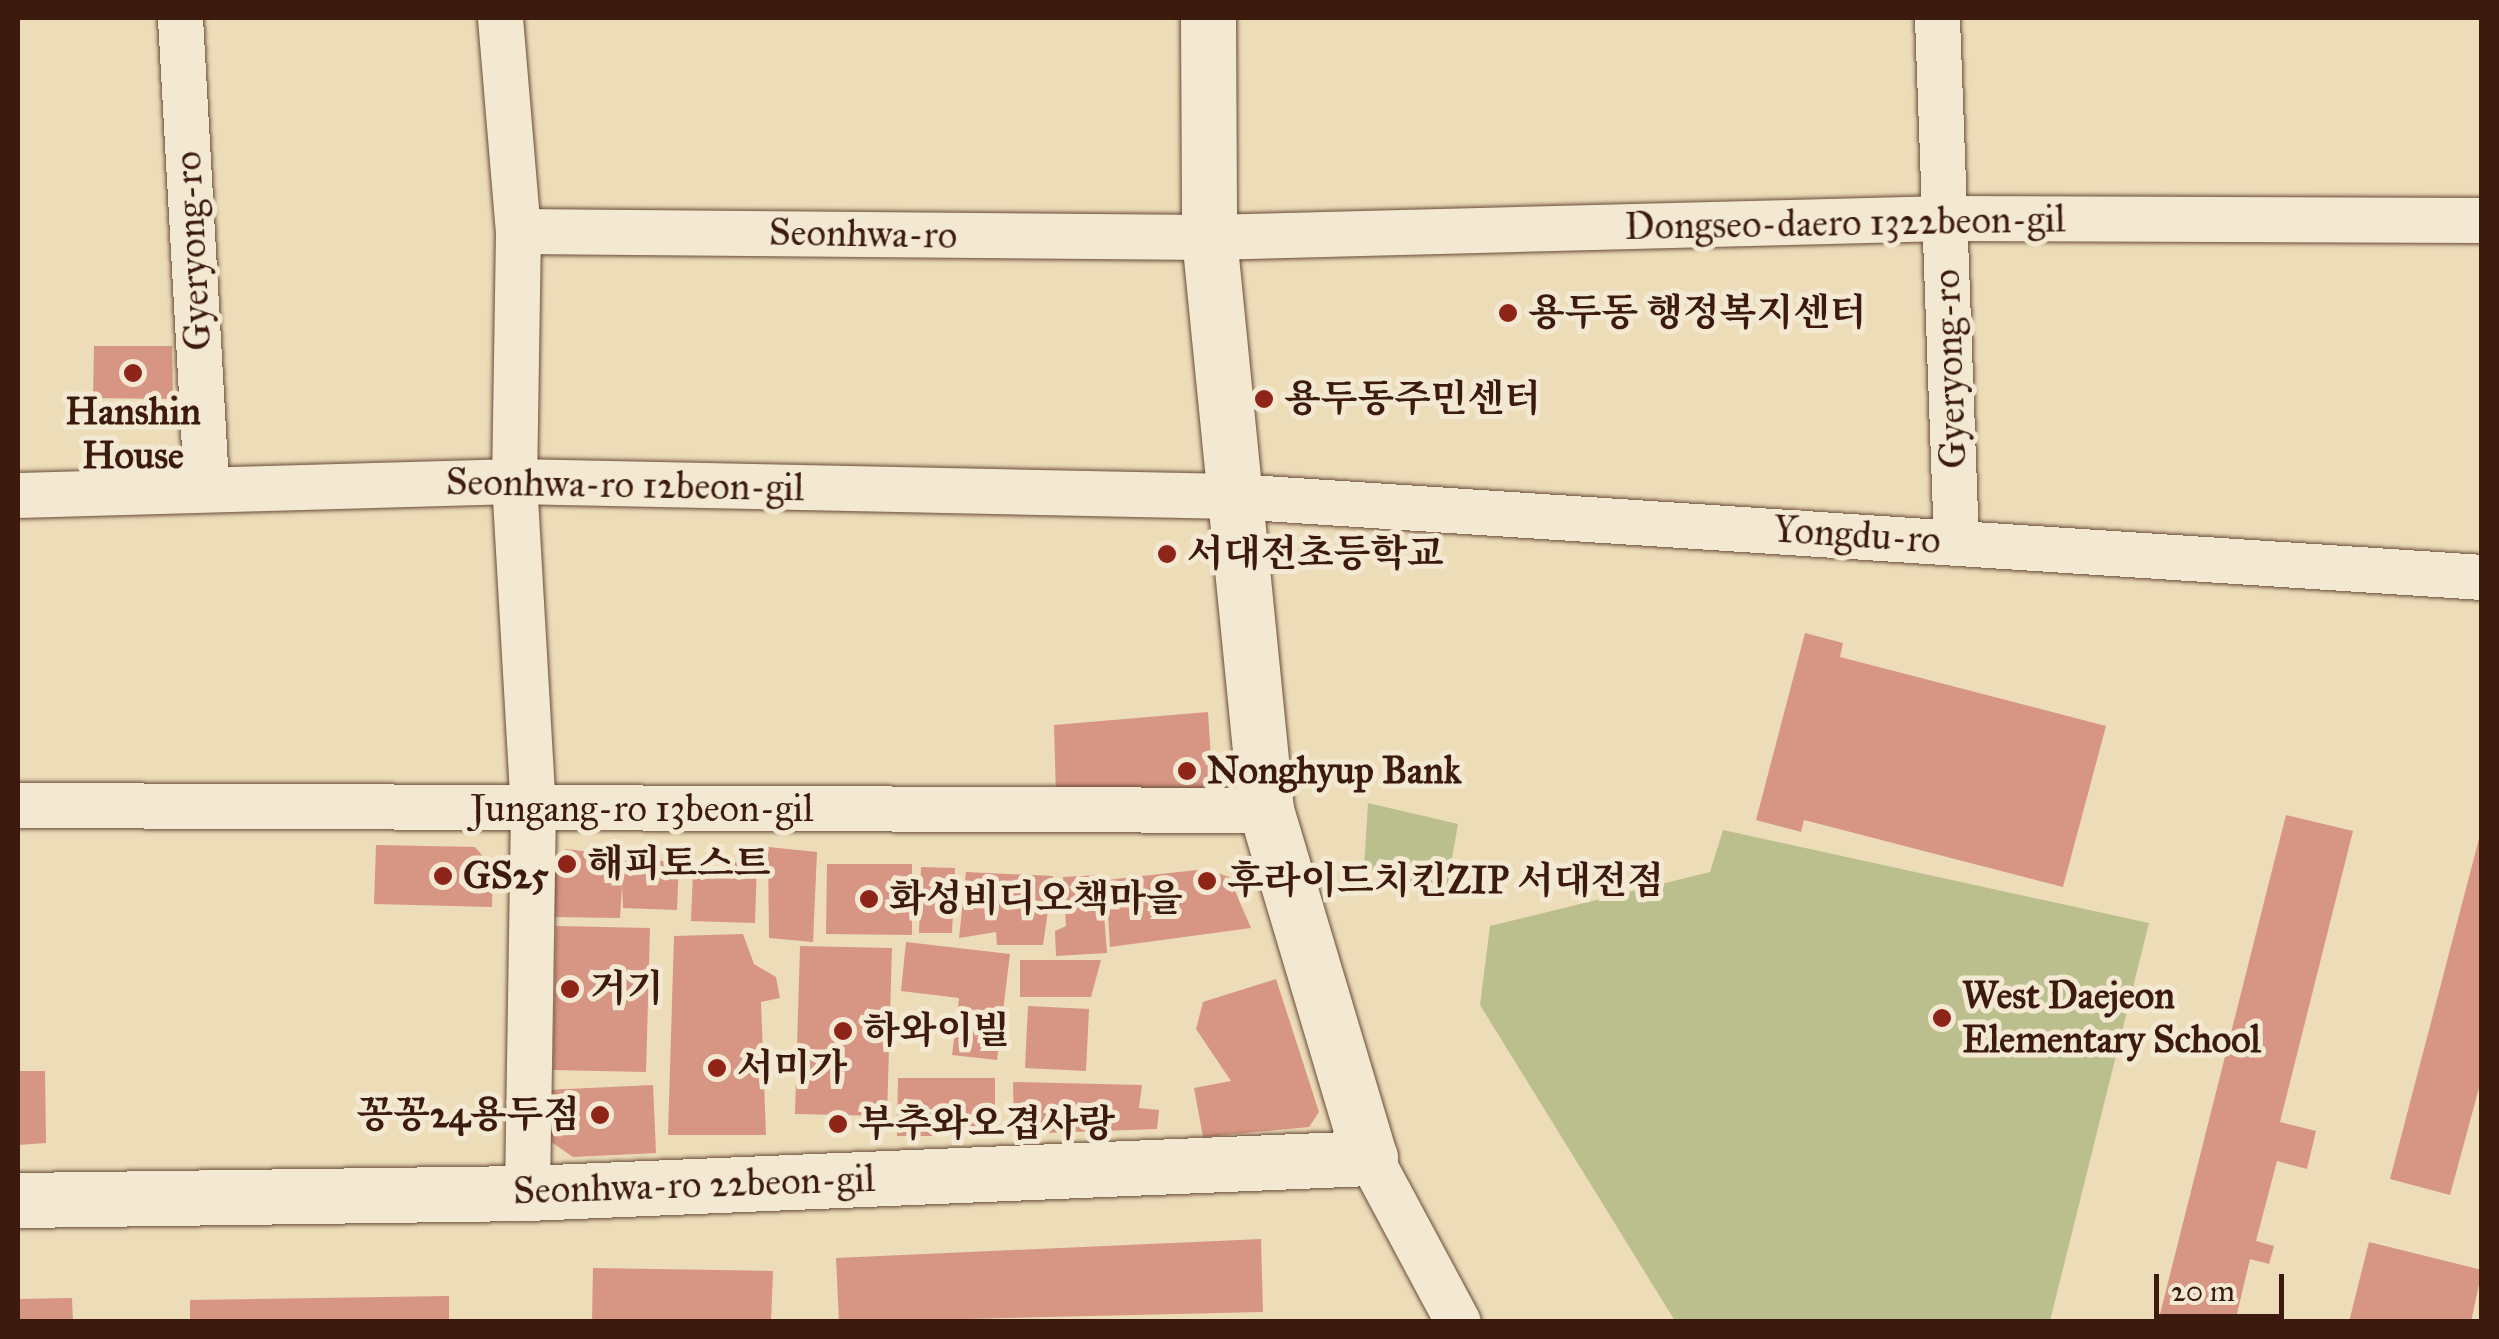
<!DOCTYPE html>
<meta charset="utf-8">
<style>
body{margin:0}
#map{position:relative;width:2499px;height:1339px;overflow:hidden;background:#eddcb8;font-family:"IM FELL Great Primer","Noto Serif KR",serif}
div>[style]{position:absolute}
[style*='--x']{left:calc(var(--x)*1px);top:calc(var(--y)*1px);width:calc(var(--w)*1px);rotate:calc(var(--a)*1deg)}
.green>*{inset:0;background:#bbbf8d}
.building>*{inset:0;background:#d79583}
.roads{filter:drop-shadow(0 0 2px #684b38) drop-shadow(0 0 2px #684b38)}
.minor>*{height:45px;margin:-22.5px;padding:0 22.5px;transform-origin:22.5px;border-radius:22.5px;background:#f3e8d1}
.tertiary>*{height:55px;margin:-27.5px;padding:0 27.5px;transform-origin:27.5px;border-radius:27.5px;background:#f3e8d1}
.secondary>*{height:55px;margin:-27.5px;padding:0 27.5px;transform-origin:27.5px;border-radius:27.5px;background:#f3e8d1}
.dots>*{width:28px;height:28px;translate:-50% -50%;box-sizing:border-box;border:5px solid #f3e8d1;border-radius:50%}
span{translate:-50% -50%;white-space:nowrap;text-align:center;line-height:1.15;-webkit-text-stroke:10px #f3e8d1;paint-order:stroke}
.street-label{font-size:38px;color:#3c1b0e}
.poi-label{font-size:38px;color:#3c1b0e;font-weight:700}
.left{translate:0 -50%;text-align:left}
.right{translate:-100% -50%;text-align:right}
.frame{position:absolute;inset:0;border:20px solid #3c1b0e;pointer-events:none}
.scale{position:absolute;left:2154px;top:1274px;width:130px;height:45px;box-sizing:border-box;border:5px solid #3c1b0e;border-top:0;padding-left:12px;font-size:30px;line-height:35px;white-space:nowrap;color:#3c1b0e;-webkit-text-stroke:8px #f3e8d1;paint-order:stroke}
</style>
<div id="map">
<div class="green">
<i style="clip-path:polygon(1368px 803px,1458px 824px,1446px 893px,1364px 868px)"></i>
<i style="clip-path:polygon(1723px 830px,2149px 923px,2050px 1321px,1675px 1321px,1480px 1005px,1490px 926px,1710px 872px)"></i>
</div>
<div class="building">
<i style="clip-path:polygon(94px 346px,172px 346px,173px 399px,93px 398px)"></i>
<i style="clip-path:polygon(1805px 633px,1843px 643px,1840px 657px,2106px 726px,2063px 887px,1804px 820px,1801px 832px,1756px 820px)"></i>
<i style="clip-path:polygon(1208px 712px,1212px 774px,1202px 788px,1056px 796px,1054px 725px)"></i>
<i style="clip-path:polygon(2286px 815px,2353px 831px,2280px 1122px,2316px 1131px,2307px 1169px,2277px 1161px,2256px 1241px,2274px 1246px,2269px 1264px,2250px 1259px,2235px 1322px,2158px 1322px)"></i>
<i style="clip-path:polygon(2480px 835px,2482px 1077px,2450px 1195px,2390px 1179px)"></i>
<i style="clip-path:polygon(376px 845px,475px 847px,493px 868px,492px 907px,374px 904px)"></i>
<i style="clip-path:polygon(768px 847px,817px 852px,813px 942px,769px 938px)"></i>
<i style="clip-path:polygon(566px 849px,679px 863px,677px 910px,623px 908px,622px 885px,620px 918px,554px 917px,551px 863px)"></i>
<i style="clip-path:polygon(721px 862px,757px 862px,755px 923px,691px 921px,693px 870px,721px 871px)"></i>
<i style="clip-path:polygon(827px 864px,912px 864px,912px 935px,826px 934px)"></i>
<i style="clip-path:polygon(921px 867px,955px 868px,952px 933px,919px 933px)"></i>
<i style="clip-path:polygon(1206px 869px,1229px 877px,1251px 928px,1110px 947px,1106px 880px)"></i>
<i style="clip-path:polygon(966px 872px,1053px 876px,1043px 945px,997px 945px,996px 932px,959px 938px)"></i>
<i style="clip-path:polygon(1101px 875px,1107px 953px,1056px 956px,1055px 931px,1066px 926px,1063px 877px)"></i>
<i style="clip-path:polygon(556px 926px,650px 928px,646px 1072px,553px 1070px)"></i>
<i style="clip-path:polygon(743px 934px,754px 964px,776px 977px,780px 998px,761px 1002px,766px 1135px,668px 1135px,674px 936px)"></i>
<i style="clip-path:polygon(906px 942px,1010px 954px,997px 1060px,952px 1055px,959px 998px,901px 991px)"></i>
<i style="clip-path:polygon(800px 946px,892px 948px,887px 1116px,795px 1114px)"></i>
<i style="clip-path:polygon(1020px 960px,1101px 960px,1091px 997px,1020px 997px)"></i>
<i style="clip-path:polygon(1276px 979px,1319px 1112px,1309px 1127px,1203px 1137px,1194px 1088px,1231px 1081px,1196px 1029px,1203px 1002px)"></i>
<i style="clip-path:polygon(1028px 1006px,1089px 1009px,1086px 1071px,1025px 1068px)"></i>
<i style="clip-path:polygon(18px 1071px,45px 1071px,46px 1143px,18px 1145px)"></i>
<i style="clip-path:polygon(898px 1078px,995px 1078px,995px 1136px,897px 1136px)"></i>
<i style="clip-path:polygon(1013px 1082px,1142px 1085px,1139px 1108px,1159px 1110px,1157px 1129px,1014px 1134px)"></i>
<i style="clip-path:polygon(653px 1085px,656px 1153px,573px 1157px,547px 1139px,546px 1090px)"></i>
<i style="clip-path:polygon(1261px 1239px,1263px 1312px,839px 1322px,836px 1258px)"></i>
<i style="clip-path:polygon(2369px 1242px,2482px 1270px,2471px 1322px,2349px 1322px)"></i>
<i style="clip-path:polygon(593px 1268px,773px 1271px,771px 1322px,592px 1322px)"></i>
<i style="clip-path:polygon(449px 1296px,449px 1322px,190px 1322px,190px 1300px)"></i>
<i style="clip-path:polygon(72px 1298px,73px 1322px,18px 1322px,18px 1299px)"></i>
</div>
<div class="roads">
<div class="minor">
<i style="--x:180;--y:18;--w:468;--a:86.8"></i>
<i style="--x:500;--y:18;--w:214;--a:85.2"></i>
<i style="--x:518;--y:231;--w:250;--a:90.9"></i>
<i style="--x:514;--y:481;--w:329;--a:86.7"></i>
<i style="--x:533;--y:809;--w:384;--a:90.9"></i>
<i style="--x:1937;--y:18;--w:523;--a:87.92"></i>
<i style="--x:518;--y:231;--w:691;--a:0.5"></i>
<i style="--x:1209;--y:237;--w:737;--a:-1.48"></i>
<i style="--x:1946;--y:218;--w:536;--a:0.21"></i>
<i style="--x:18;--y:495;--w:496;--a:-1.6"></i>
<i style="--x:514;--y:481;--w:719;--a:1.2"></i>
<i style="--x:1233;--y:496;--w:1252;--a:3.71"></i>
<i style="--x:18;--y:805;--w:1248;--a:0.23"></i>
<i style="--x:1370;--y:1158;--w:186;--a:61.8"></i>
</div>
<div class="tertiary">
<i style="--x:18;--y:1200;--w:509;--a:-0.79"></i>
<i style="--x:527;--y:1193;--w:844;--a:-2.38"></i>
</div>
<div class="secondary">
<i style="--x:1208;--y:18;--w:219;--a:89.7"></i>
<i style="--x:1209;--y:237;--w:576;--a:84.32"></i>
<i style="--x:1266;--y:810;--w:363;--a:73.4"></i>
</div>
</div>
<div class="dots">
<i style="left:1508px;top:313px;background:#8f2418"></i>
<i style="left:133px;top:373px;background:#8f2418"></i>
<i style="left:1264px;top:399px;background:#8f2418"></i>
<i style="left:1167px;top:554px;background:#8f2418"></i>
<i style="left:1187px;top:771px;background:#8f2418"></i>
<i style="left:567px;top:864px;background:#8f2418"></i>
<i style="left:443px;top:876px;background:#8f2418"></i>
<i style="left:1207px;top:881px;background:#8f2418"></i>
<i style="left:869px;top:899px;background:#8f2418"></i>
<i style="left:570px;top:989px;background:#8f2418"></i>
<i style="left:1942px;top:1018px;background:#8f2418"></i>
<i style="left:843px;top:1031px;background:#8f2418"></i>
<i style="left:717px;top:1068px;background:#8f2418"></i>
<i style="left:600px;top:1115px;background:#8f2418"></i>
<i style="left:838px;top:1124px;background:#8f2418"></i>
</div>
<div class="street-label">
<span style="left:1845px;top:223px;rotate:-1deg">Dongseo-daero 1322beon-gil</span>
<span style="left:863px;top:234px;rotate:1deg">Seonhwa-ro</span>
<span style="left:193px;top:251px;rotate:-93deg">Gyeryong-ro</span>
<span style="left:1950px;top:369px;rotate:-92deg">Gyeryong-ro</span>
<span style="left:625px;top:485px;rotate:1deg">Seonhwa-ro 12beon-gil</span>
<span style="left:1857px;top:535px;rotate:4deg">Yongdu-ro</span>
<span style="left:642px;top:809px">Jungang-ro 13beon-gil</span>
<span style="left:694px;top:1185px;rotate:-2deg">Seonhwa-ro 22beon-gil</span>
</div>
<div class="poi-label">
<span class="left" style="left:1528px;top:313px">용두동 행정복지센터</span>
<span class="left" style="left:1284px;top:399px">용두동주민센터</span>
<span style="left:133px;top:434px">Hanshin<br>House</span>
<span class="left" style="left:1187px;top:554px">서대전초등학교</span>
<span class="left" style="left:1207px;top:771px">Nonghyup Bank</span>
<span class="left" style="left:587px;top:864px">해피토스트</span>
<span class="left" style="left:463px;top:876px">GS25</span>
<span class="left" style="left:1227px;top:881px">후라이드치킨ZIP 서대전점</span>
<span class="left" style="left:889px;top:899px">화성비디오책마을</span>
<span class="left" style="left:590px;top:989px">거기</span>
<span class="left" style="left:1962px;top:1018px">West Daejeon<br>Elementary School</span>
<span class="left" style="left:863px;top:1031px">하와이빌</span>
<span class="left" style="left:737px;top:1068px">서미가</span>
<span class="right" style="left:580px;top:1115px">꽁꽁24용두점</span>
<span class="left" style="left:858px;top:1124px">부추와오겹사랑</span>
</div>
<div class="frame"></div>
<div class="scale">20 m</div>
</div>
